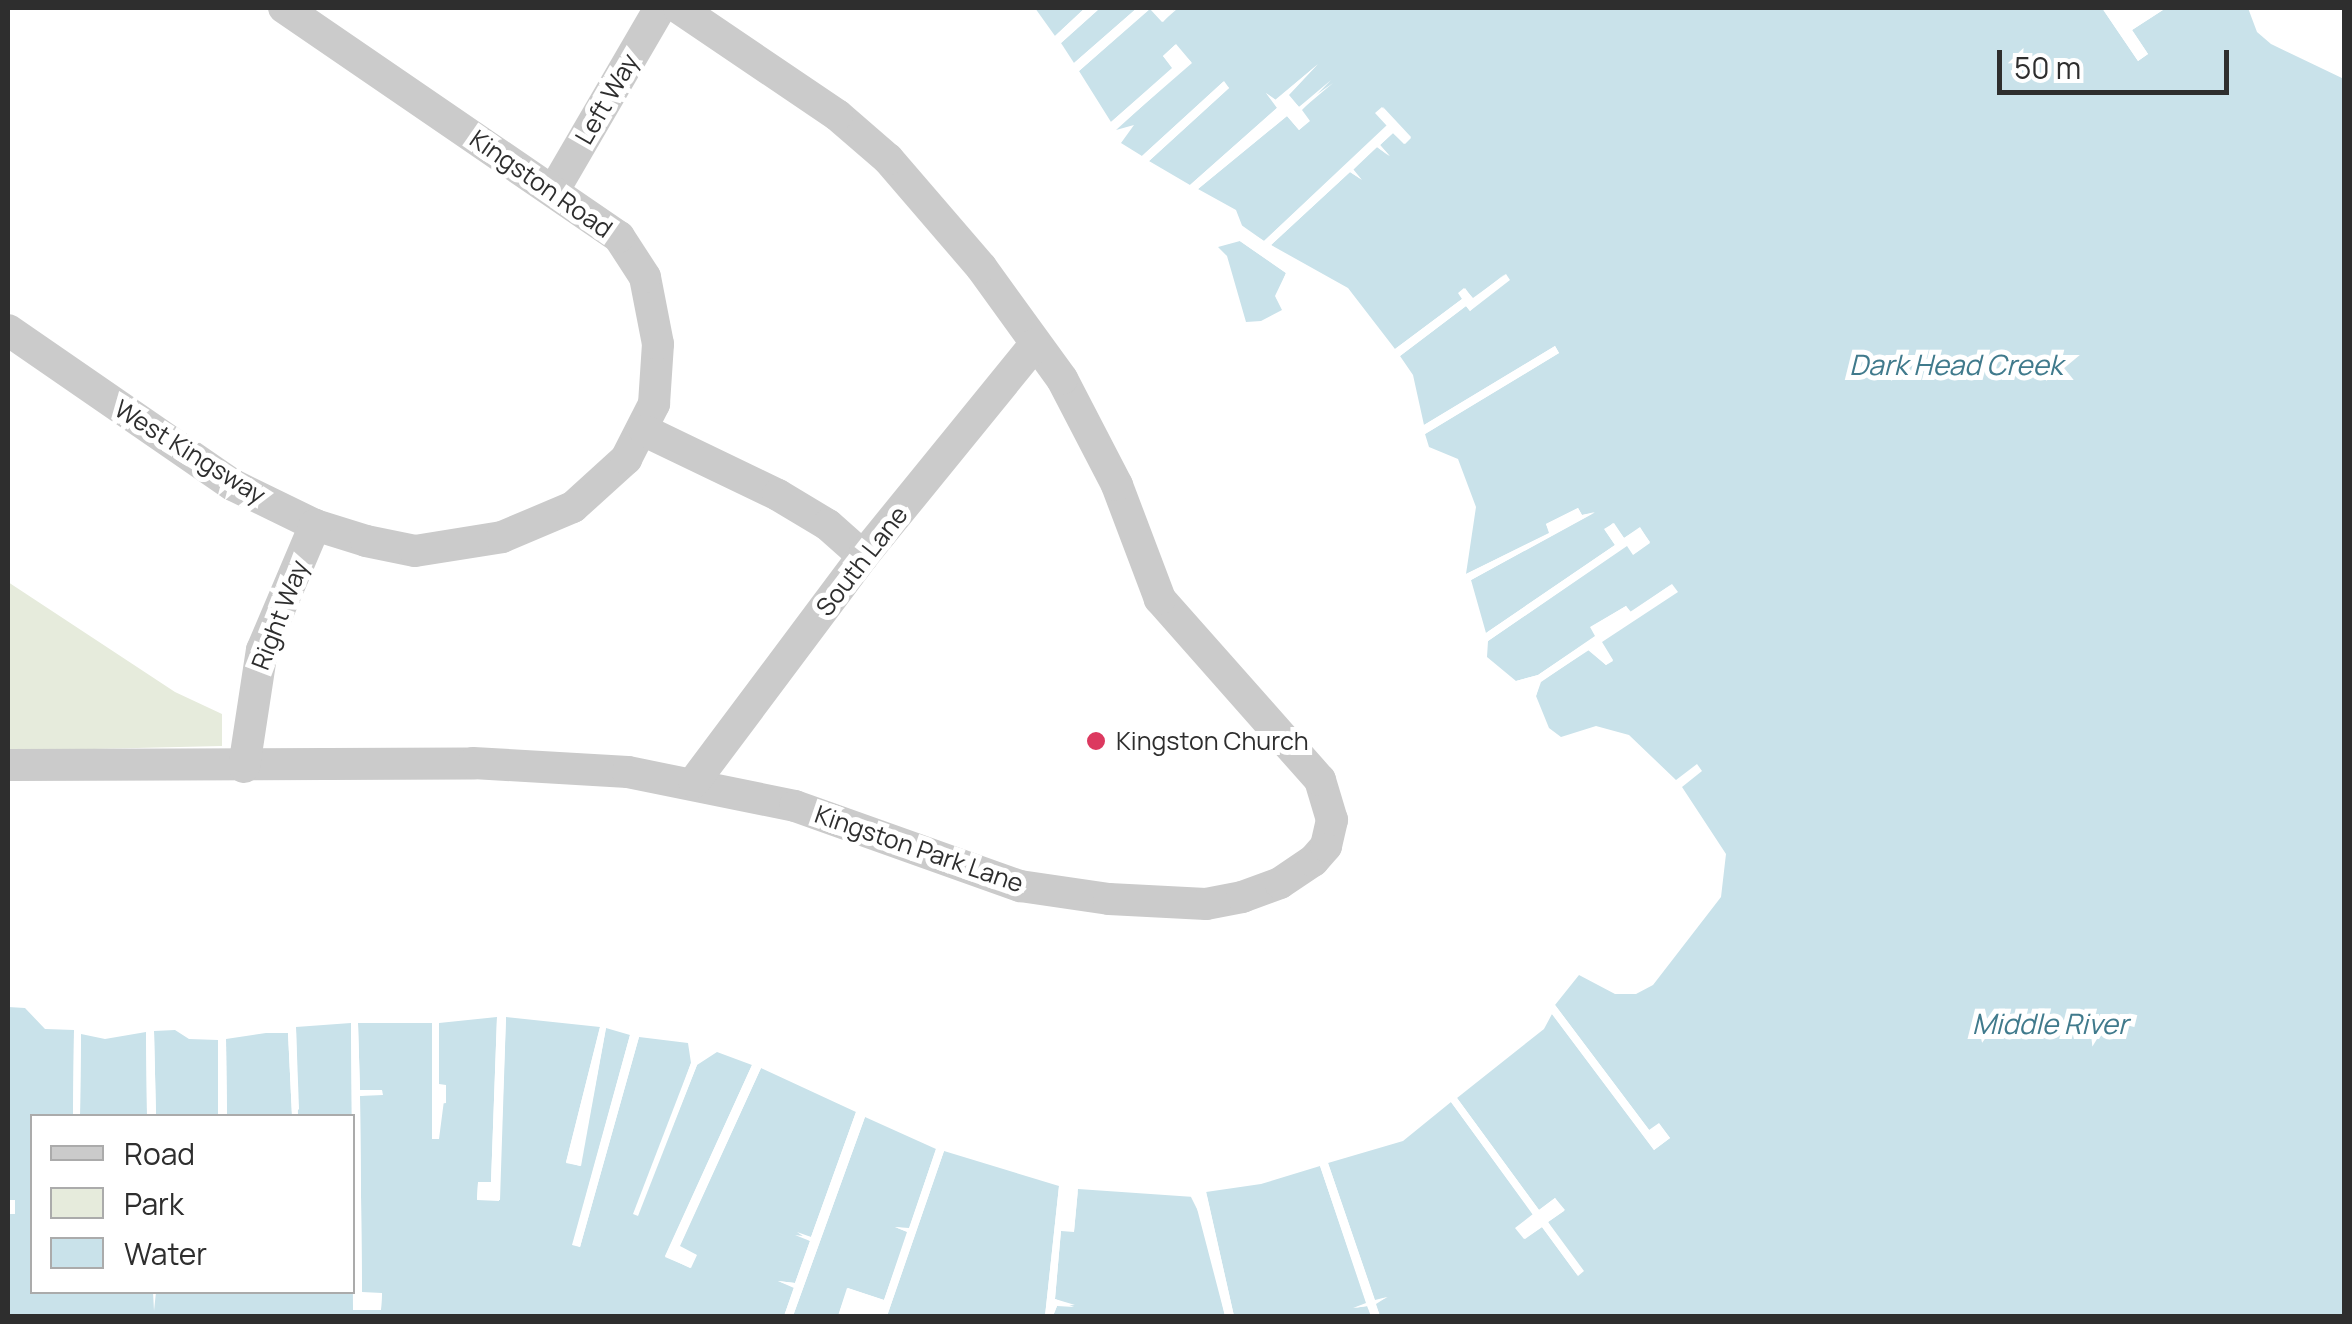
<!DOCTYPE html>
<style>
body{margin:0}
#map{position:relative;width:2352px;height:1324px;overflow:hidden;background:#fff;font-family:Manrope,sans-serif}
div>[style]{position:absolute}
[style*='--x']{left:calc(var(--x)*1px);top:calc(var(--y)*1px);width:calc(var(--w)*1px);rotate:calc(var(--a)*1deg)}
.green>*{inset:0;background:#e6ebdc}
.water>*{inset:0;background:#c9e2ea}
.pier>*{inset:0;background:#fff}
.minor>*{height:32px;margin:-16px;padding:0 16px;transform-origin:16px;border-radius:16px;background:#cbcbcb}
.dots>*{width:28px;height:28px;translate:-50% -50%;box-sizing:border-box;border:5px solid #fff;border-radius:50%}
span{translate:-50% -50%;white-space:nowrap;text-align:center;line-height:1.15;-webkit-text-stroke:10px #fff;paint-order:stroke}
.street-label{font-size:25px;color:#2e2e2e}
.poi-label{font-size:25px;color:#2e2e2e}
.left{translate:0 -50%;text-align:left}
.water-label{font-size:28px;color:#407a8c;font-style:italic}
.frame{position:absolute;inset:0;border:10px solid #2e2e2e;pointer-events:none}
.legend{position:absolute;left:30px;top:1114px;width:325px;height:180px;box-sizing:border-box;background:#fff;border:2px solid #ababab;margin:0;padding:12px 18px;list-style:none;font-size:30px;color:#2e2e2e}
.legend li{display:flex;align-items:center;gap:20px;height:50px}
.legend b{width:50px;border:2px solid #ababab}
.scale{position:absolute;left:1997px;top:50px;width:232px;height:45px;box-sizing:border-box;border:5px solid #2e2e2e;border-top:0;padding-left:12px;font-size:30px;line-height:35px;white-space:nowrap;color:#2e2e2e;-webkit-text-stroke:8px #fff;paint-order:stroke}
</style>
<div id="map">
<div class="green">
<i style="clip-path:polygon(8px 582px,175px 692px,222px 714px,222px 746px,8px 751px)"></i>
</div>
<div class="water">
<i style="clip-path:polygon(1035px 8px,1085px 8px,1055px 36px)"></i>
<i style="clip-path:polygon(1100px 8px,1137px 8px,1074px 63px,1061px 43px)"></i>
<i style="clip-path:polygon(1150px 8px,1163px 22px,1176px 8px,2102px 8px,2138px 61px,2148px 54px,2132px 30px,2166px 8px,2248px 8px,2257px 32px,2271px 44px,2344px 79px,2344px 1316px,1380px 1316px,1375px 1303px,1388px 1297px,1375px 1301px,1328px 1163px,1403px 1141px,1451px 1102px,1533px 1215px,1516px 1228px,1525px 1239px,1542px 1227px,1578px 1276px,1548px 1222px,1564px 1211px,1555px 1198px,1539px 1210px,1457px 1098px,1544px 1029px,1552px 1014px,1654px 1150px,1670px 1138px,1659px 1124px,1650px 1131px,1555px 1005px,1579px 975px,1615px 994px,1636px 994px,1653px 985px,1721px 897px,1726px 854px,1682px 787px,1702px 771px,1697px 764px,1676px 780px,1629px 735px,1596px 726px,1561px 737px,1549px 728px,1536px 696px,1540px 682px,1589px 650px,1606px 665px,1613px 661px,1601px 642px,1672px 584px,1630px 612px,1626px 606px,1591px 627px,1596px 636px,1538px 675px,1516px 681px,1487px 657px,1488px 641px,1627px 545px,1634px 554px,1650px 542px,1640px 528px,1624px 538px,1613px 523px,1605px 530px,1615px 545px,1486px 633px,1471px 580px,1594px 513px,1582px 515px,1578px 508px,1546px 524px,1550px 533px,1466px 574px,1476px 507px,1458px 459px,1429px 447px,1425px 434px,1559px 353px,1555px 346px,1424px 425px,1413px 375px,1400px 356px,1466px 306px,1470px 311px,1505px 274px,1473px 299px,1465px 288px,1462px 299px,1395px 349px,1348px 288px,1271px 245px,1350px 172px,1361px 179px,1353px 170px,1377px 147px,1389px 156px,1380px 145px,1393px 133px,1404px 144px,1411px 137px,1383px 107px,1387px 125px,1264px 241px,1243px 228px,1236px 210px,1198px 189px,1287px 116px,1299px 130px,1309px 121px,1301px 110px,1333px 83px,1299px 107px,1288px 95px,1317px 65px,1275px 100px,1266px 93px,1278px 107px,1190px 185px,1149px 161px,1229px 88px,1223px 82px,1142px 156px,1121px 143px,1134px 125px,1116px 130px,1191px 62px,1175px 45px,1163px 56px,1173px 68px,1111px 122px,1079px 71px)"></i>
<i style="clip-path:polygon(1240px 241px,1286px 273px,1275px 296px,1282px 310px,1261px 321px,1246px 322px,1227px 256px,1218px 247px)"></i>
<i style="clip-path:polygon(8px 1007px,25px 1008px,45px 1029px,74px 1030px,73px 1116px,32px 1116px,32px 1292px,153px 1292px,154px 1311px,156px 1292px,352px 1292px,353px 1228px,353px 1309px,381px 1309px,382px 1293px,362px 1293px,360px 1096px,383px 1091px,360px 1090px,358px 1023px,432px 1023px,432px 1139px,438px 1139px,439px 1104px,446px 1103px,446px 1085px,439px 1085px,439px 1023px,497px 1017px,491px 1183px,478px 1183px,477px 1199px,500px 1200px,506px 1017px,600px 1027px,566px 1162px,580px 1166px,606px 1028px,630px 1035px,573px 1244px,580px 1247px,639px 1037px,688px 1043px,691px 1063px,637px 1215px,697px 1065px,717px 1052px,752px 1065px,665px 1256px,690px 1268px,696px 1255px,679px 1247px,761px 1068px,856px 1112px,811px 1237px,797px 1232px,810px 1241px,795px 1283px,778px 1281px,794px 1287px,784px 1316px,8px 1316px,8px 1214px,15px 1214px,15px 1200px,8px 1200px)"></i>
<i style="clip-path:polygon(351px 1023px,352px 1116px,298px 1116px,296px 1027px)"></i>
<i style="clip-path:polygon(175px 1030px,189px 1039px,218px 1040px,218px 1116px,156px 1116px,154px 1031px)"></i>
<i style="clip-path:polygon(146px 1032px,147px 1116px,80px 1116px,81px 1034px,105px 1039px)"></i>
<i style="clip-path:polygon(266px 1033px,288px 1033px,292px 1116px,227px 1116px,226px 1039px)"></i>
<i style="clip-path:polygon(865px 1117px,936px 1149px,909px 1229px,895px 1227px,908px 1232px,884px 1300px,848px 1288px,838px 1316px,793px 1316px)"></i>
<i style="clip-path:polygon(944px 1151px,1059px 1186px,1045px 1316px,887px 1316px)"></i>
<i style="clip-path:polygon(1320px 1166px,1367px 1304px,1354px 1308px,1368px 1306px,1371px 1316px,1234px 1316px,1206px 1192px,1261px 1184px)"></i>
<i style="clip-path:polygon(1078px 1189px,1194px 1197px,1225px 1316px,1053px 1316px,1057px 1306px,1074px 1307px,1055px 1299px,1061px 1230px,1074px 1231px)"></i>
</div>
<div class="pier">
<i style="clip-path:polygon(1085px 8px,1100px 8px,1061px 43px,1055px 36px)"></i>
<i style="clip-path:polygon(1137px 8px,1156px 8px,1163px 15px,1177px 9px,1162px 22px,1150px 9px,1079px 71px,1074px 63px)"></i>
<i style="clip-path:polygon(2102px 8px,2140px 54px,2112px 8px,2128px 23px,2151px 8px,2166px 8px,2132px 30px,2148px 54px,2138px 61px)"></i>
<i style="clip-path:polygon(1176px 44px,1192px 63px,1116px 129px,1111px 122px,1172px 68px,1163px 56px)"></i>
<i style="clip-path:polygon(1318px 64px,1289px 95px,1299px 107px,1331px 80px,1302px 110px,1310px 121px,1299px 130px,1287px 116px,1198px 189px,1190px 185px,1277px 108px,1266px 93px,1276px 100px)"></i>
<i style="clip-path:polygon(1224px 81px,1229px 88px,1149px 161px,1142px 156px)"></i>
<i style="clip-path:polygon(1382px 107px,1411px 138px,1405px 144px,1393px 133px,1380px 145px,1390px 156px,1377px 147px,1353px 169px,1362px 180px,1350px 172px,1271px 245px,1309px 273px,1240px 231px,1237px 222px,1264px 241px,1387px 126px,1375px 113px)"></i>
<i style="clip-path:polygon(1234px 237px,1290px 270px,1283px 301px,1276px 298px,1286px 273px)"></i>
<i style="clip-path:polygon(1506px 274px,1510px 280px,1470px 311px,1466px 306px,1400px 356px,1395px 349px,1462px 299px,1458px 293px,1464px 288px,1473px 298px)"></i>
<i style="clip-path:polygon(1555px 346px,1559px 353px,1425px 434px,1424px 425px)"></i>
<i style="clip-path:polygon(1578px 508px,1582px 515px,1595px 512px,1471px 580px,1466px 574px,1549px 533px,1546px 524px)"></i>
<i style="clip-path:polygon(1614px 523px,1624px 538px,1640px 527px,1650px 543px,1633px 555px,1627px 546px,1488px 641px,1486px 633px,1615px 545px,1604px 529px)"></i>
<i style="clip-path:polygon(1672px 584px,1678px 592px,1602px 642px,1613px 660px,1606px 665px,1588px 650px,1541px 682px,1536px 696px,1536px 681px,1516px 681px,1538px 675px,1595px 636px,1590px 627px,1626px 606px,1631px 612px)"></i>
<i style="clip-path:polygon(1555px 1005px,1649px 1130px,1659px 1123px,1670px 1138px,1654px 1150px,1552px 1014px)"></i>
<i style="clip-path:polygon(497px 1017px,506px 1017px,499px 1201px,477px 1200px,478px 1182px,491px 1182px)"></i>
<i style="clip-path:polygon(351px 1023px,358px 1023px,360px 1090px,382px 1090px,383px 1095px,360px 1096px,362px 1292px,382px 1293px,381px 1310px,353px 1310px)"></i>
<i style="clip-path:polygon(432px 1023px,439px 1023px,439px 1084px,446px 1085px,439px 1139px,432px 1139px)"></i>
<i style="clip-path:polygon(600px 1027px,606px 1028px,581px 1166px,566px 1163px)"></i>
<i style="clip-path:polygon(296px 1028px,299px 1109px,292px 1116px,288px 1033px)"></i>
<i style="clip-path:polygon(74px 1030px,81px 1034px,80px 1116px,73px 1116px)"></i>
<i style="clip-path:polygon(154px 1031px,156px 1116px,147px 1116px,146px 1032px)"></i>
<i style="clip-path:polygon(630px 1035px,639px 1037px,580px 1247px,572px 1245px)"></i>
<i style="clip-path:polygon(226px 1039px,227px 1116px,218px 1116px,218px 1040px)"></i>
<i style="clip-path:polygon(691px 1063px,697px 1065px,638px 1216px,633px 1214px)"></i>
<i style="clip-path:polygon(752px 1065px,761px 1068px,680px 1246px,697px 1255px,691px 1268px,665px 1257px)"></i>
<i style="clip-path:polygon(1457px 1098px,1539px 1210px,1555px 1198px,1565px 1210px,1548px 1222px,1584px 1271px,1578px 1276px,1542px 1227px,1524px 1239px,1515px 1228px,1533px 1214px,1451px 1102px)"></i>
<i style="clip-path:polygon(856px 1112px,865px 1117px,793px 1316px,784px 1316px,794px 1288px,778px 1281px,795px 1283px,810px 1241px,795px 1235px,811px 1237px)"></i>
<i style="clip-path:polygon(936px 1149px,944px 1151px,887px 1316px,886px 1305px,851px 1294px,838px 1316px,847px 1288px,884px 1300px,907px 1232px,895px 1227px,909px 1228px)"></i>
<i style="clip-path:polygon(1328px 1163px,1375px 1300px,1387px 1297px,1376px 1304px,1380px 1316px,1371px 1316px,1367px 1306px,1353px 1308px,1366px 1303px,1320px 1166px)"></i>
<i style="clip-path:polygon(1059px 1186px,1060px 1225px,1069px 1226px,1078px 1189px,1074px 1232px,1061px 1231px,1055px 1299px,1075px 1305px,1057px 1306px,1053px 1316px,1045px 1316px)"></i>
<i style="clip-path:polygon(1206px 1191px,1234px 1316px,1225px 1316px,1204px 1223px,1189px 1193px,1198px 1194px,1207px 1218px)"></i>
</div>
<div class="minor">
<i style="--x:554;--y:190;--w:211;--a:-59.8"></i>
<i style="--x:8;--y:330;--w:273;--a:34.6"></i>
<i style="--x:233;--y:485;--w:91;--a:26"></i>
<i style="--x:315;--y:525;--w:53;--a:17.4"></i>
<i style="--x:366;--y:541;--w:50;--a:11.5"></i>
<i style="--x:415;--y:551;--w:88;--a:-9.1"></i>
<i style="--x:502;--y:537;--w:77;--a:-22.9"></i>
<i style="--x:573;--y:507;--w:72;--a:-42.2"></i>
<i style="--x:626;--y:459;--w:62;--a:-63"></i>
<i style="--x:654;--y:404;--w:60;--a:-86.2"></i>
<i style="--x:658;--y:344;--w:68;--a:-101"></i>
<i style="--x:645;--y:277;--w:48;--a:-123"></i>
<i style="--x:619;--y:237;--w:406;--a:-145.6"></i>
<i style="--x:645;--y:431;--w:148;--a:25.7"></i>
<i style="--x:778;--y:495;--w:58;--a:31"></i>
<i style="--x:828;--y:525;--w:47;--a:41.5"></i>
<i style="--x:8;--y:765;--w:465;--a:-0.2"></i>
<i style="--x:473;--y:763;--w:155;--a:3.3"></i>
<i style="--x:628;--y:772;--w:170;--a:11.5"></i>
<i style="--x:795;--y:806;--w:239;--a:19.6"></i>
<i style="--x:1020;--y:886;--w:90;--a:8.3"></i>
<i style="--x:1109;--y:899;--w:97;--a:3"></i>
<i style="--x:1206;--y:904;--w:37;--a:-11"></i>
<i style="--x:1242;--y:897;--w:40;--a:-20.2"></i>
<i style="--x:1280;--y:883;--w:40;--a:-34"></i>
<i style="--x:1313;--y:861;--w:20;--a:-49"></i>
<i style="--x:1326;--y:846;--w:27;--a:-77"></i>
<i style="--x:1332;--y:820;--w:42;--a:-106.7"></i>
<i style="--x:1320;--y:780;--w:242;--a:-131.5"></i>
<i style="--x:1160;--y:599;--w:122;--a:-110.7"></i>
<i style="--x:1117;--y:485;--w:119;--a:-117.4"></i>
<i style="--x:1062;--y:379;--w:138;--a:-125.9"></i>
<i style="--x:981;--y:267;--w:143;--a:-130.7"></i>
<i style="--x:888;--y:159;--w:67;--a:-139.2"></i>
<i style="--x:837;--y:115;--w:191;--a:-145.9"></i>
<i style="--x:244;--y:767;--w:118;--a:-81.3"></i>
<i style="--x:262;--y:650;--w:136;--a:-67"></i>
<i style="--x:694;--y:782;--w:282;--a:-53.2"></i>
<i style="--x:863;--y:556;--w:273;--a:-50.9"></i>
</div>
<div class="dots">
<i style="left:1096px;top:741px;background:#dc395f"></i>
</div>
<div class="street-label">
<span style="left:607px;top:99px;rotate:-60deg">Left Way</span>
<span style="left:541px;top:184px;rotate:35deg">Kingston Road</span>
<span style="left:190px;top:452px;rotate:32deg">West Kingsway</span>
<span style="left:862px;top:561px;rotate:-52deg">South Lane</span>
<span style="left:280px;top:615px;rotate:-69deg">Right Way</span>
<span style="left:919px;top:849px;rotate:19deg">Kingston Park Lane</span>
</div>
<div class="poi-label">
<span class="left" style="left:1116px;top:741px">Kingston Church</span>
</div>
<div class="water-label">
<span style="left:1956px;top:364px">Dark Head Creek</span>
<span style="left:2050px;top:1023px">Middle River</span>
</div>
<div class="frame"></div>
<ul class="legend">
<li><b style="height:12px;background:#cbcbcb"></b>Road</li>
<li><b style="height:28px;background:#e6ebdc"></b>Park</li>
<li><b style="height:28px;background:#c9e2ea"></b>Water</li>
</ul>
<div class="scale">50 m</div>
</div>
